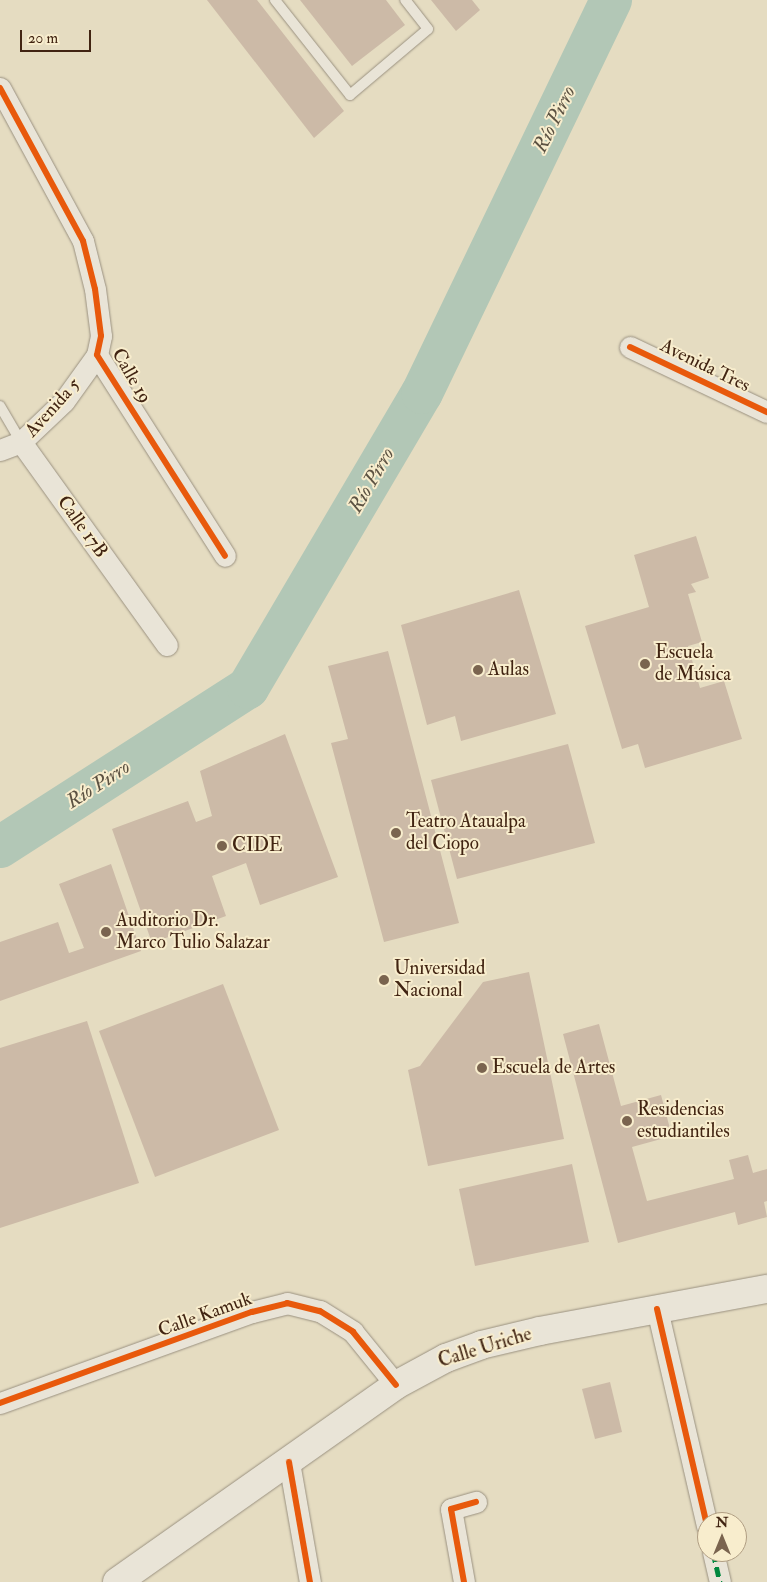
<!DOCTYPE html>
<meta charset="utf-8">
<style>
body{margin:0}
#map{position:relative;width:767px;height:1582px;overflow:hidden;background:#e5dcc1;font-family:"IM FELL Double Pica",serif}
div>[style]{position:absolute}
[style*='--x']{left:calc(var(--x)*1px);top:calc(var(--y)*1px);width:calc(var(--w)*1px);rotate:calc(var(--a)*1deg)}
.river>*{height:42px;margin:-21px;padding:0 21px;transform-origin:21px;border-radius:21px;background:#b2c7b6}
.building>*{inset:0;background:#ccbaa7}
.roads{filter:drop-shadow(0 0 1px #9a9180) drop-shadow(0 0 1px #9a9180)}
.lane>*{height:10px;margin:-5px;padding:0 5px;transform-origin:5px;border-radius:5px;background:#e9e4d7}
.street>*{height:21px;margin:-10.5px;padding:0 10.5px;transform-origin:10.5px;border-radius:10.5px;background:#e9e4d7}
.secondary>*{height:28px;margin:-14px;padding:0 14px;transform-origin:14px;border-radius:14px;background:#e9e4d7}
.quiet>*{height:5px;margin-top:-2.5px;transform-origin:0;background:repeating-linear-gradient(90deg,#00873e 0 10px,transparent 0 15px)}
.cycleway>*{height:6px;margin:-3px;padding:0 3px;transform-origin:3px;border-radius:3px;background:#e8590c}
.dots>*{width:14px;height:14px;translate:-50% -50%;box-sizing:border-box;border:2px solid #f8edcd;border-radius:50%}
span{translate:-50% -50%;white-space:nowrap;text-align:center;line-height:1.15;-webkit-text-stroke:4px #f8edcd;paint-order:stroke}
.street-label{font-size:19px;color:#412412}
.poi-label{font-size:19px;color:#412412}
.left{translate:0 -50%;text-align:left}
.water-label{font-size:20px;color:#5c5242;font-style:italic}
.north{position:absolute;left:697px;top:1512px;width:50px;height:50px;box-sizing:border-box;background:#f8edcd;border:1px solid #af9d82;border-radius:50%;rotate:0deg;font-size:14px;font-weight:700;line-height:20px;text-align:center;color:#412412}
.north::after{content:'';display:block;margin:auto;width:18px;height:22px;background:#7a644f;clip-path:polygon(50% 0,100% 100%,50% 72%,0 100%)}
.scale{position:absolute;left:20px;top:30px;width:71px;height:22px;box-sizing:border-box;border:2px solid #412412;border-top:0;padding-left:6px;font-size:15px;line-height:18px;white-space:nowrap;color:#412412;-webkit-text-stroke:4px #f8edcd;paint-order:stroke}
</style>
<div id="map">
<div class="river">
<i style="--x:0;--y:847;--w:295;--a:-32.7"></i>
<i style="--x:248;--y:688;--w:342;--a:-59.5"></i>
<i style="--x:422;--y:393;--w:436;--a:-64.3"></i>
</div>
<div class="building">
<i style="clip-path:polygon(207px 0,257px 0,344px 111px,314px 138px)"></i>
<i style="clip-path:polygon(300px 0,386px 0,405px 25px,352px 66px)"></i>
<i style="clip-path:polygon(431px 0,472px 0,480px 10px,456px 31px)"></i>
<i style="clip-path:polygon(696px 536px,709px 578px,691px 584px,696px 592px,688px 594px,702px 642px,688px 646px,700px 688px,724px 681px,742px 739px,645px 768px,638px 744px,622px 749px,585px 626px,649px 607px,634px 555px)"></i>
<i style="clip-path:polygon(519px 590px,556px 714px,461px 741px,455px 716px,427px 725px,401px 625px)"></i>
<i style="clip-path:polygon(388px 651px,459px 923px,384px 942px,331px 743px,348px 739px,328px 666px)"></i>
<i style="clip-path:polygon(285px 734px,338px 877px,260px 905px,246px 863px,212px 876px,226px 916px,152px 943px,112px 829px,188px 801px,196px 822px,212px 816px,200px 771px)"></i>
<i style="clip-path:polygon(568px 744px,595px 843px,457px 879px,431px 780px)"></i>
<i style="clip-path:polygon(111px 864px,141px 951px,0 1001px,0 942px,58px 922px,69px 953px,84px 948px,59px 884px)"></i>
<i style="clip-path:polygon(529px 972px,564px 1139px,428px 1166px,408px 1070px,420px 1066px,483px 982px)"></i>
<i style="clip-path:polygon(223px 984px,279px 1130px,155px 1177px,99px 1031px)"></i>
<i style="clip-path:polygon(87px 1021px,139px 1183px,0 1228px,0 1048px)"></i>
<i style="clip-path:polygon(599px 1024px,621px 1106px,661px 1095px,672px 1136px,632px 1147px,647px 1201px,734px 1179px,729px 1160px,748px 1155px,753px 1173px,767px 1169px,767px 1201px,764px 1202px,767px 1217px,738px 1225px,735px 1212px,618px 1243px,563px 1034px)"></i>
<i style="clip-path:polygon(572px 1164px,589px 1242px,475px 1266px,459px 1189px)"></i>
<i style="clip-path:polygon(610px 1382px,622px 1432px,595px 1439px,582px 1389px)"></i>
</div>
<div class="roads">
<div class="lane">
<i style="--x:275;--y:0;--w:121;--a:51.7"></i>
<i style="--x:350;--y:95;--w:102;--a:-40.2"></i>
<i style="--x:428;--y:29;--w:37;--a:-128"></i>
<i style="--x:0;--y:406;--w:42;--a:59.7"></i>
</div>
<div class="street">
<i style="--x:0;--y:88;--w:174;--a:61.5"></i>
<i style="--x:83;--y:241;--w:49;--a:76"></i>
<i style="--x:95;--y:289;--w:47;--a:82.7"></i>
<i style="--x:101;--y:336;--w:19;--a:102"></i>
<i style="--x:97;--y:355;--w:238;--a:57.5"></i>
<i style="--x:630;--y:347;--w:152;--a:25.4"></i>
<i style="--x:21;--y:442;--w:250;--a:54.3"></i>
<i style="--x:0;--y:450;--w:22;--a:-21"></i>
<i style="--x:21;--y:442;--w:59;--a:-43.6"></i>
<i style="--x:64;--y:401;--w:57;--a:-54.3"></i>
<i style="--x:657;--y:1309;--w:223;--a:77"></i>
<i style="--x:0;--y:1403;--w:268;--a:-19.9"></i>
<i style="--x:252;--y:1312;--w:36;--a:-14"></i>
<i style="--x:287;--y:1303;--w:34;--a:14"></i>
<i style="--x:320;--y:1311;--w:39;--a:32"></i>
<i style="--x:353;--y:1332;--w:68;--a:50.9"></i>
<i style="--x:289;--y:1462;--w:122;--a:80.1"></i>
<i style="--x:713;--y:1552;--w:31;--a:77"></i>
<i style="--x:464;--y:1582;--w:74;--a:-100.1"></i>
<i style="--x:451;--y:1509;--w:26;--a:-16"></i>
</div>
<div class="secondary">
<i style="--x:117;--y:1582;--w:342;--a:-35.2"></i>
<i style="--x:396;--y:1385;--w:57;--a:-28.4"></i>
<i style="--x:446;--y:1358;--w:37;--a:-20"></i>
<i style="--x:481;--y:1345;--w:61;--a:-13.3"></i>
<i style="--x:540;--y:1331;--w:231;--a:-10.5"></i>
</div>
</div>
<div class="quiet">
<i style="--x:713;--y:1552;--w:31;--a:77"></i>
</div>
<div class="cycleway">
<i style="--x:0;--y:88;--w:174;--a:61.5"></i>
<i style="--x:83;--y:241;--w:49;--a:76"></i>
<i style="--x:95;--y:289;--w:47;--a:82.7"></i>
<i style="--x:101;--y:336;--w:19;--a:102"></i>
<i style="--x:97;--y:355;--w:238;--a:57.5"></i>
<i style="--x:630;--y:347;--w:152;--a:25.4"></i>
<i style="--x:657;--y:1309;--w:223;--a:77"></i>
<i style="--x:0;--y:1403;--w:268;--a:-19.9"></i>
<i style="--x:252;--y:1312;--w:36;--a:-14"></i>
<i style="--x:287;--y:1303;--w:34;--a:14"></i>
<i style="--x:320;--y:1311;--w:39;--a:32"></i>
<i style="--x:353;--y:1332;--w:68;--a:50.9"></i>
<i style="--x:289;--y:1462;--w:122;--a:80.1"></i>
<i style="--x:464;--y:1582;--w:74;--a:-100.1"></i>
<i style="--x:451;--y:1509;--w:26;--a:-16"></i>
</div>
<div class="dots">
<i style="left:645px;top:664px;background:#7a644f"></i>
<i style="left:478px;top:670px;background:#7a644f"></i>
<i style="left:396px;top:833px;background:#7a644f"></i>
<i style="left:222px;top:846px;background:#7a644f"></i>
<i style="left:106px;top:932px;background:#7a644f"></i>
<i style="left:384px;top:980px;background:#7a644f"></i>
<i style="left:482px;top:1068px;background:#7a644f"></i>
<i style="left:627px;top:1121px;background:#7a644f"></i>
</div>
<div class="street-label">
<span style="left:705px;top:366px;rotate:26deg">Avenida Tres</span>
<span style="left:131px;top:376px;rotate:60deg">Calle 19</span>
<span style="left:53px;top:408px;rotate:-48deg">Avenida 5</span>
<span style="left:82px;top:527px;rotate:54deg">Calle 17B</span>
<span style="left:205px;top:1315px;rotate:-20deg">Calle Kamuk</span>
<span style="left:485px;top:1348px;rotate:-17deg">Calle Uriche</span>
</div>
<div class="poi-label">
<span class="left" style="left:655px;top:664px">Escuela<br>de Música</span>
<span class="left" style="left:488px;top:670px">Aulas</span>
<span class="left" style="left:406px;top:833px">Teatro Ataualpa<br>del Ciopo</span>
<span class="left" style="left:232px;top:846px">CIDE</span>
<span class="left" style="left:116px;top:932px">Auditorio Dr.<br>Marco Tulio Salazar</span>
<span class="left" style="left:394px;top:980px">Universidad<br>Nacional</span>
<span class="left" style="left:492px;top:1068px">Escuela de Artes</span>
<span class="left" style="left:637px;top:1121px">Residencias<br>estudiantiles</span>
</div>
<div class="water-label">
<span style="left:554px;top:119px;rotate:-64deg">Río Pirro</span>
<span style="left:371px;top:480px;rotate:-60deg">Río Pirro</span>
<span style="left:98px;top:784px;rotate:-33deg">Río Pirro</span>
</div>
<div class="north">N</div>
<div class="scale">20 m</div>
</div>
